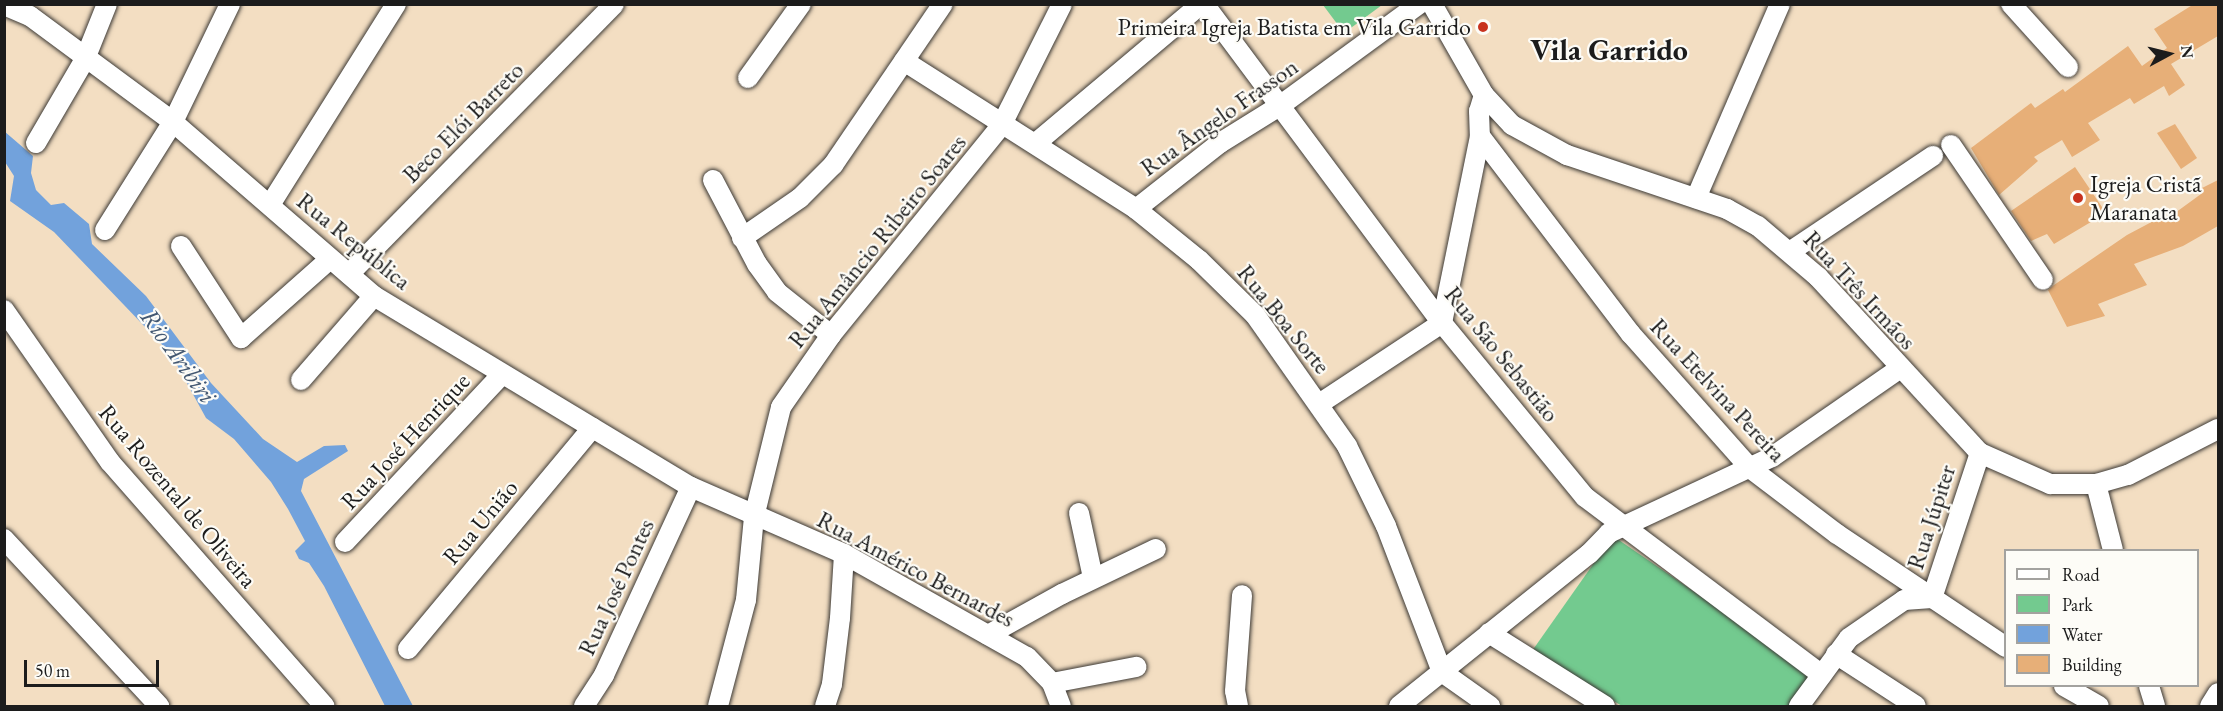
<!DOCTYPE html>
<meta charset="utf-8">
<style>
body{margin:0}
#map{position:relative;width:2223px;height:711px;overflow:hidden;background:#f3dec2;font-family:"EB Garamond",serif}
div>[style]{position:absolute}
[style*='--x']{left:calc(var(--x)*1px);top:calc(var(--y)*1px);width:calc(var(--w)*1px);rotate:calc(var(--a)*1deg)}
.green>*{inset:0;background:#73ca8f}
.water>*{inset:0;background:#72a2dc}
.building>*{inset:0;background:#e7af78}
.roads{filter:drop-shadow(0 0 2px #3c3935) drop-shadow(0 0 2px #3c3935)}
.minor>*{height:20px;margin:-10px;padding:0 10px;transform-origin:10px;border-radius:10px;background:#fff}
.dots>*{width:16px;height:16px;translate:-50% -50%;box-sizing:border-box;border:3px solid #fdfcf7;border-radius:50%}
span{translate:-50% -50%;white-space:nowrap;text-align:center;line-height:1.15;-webkit-text-stroke:4.5px #fdfcf7;paint-order:stroke}
.poi-label{font-size:24px;color:#1c1c1c}
.right{translate:-100% -50%;text-align:right}
.left{translate:0 -50%;text-align:left}
.street-label{font-size:24px;color:#1c1c1c}
.water-label{font-size:26px;color:#435872;font-style:italic}
.district-label{font-size:30px;color:#1c1c1c;font-weight:700}
.frame{position:absolute;inset:0;border:6px solid #1c1c1c;pointer-events:none}
.legend{position:absolute;left:2004px;top:549px;width:195px;height:138px;box-sizing:border-box;background:#fdfcf7;border:2px solid #a3a29f;margin:0;padding:8px 10px;list-style:none;font-size:18px;color:#1c1c1c}
.legend li{display:flex;align-items:center;gap:12px;height:30px}
.legend b{width:30px;border:2px solid #a3a29f}
.north{position:absolute;left:2139px;top:24px;width:60px;height:60px;-webkit-text-stroke:4px #fdfcf7;paint-order:stroke;rotate:83deg;font-size:16px;font-weight:700;line-height:24px;text-align:center;color:#1c1c1c}
.north::after{content:'';display:block;margin:auto;width:21px;height:27px;background:#1c1c1c;clip-path:polygon(50% 0,100% 100%,50% 72%,0 100%)}
.scale{position:absolute;left:24px;top:660px;width:135px;height:27px;box-sizing:border-box;border:3px solid #1c1c1c;border-top:0;padding-left:8px;font-size:18px;line-height:21px;white-space:nowrap;color:#1c1c1c;-webkit-text-stroke:4px #fdfcf7;paint-order:stroke}
</style>
<div id="map">
<div class="green">
<i style="clip-path:polygon(1323px 5px,1382px 5px,1344px 33px)"></i>
<i style="clip-path:polygon(1613px 536px,1813px 673px,1790px 706px,1622px 706px,1532px 651px)"></i>
</div>
<div class="water">
<i style="clip-path:polygon(4px 131px,33px 156px,31px 173px,36px 190px,51px 205px,64px 203px,89px 224px,92px 244px,146px 296px,211px 383px,263px 439px,297px 462px,324px 446px,345px 445px,348px 451px,304px 479px,301px 491px,413px 706px,385px 706px,324px 586px,309px 563px,299px 559px,295px 551px,305px 541px,288px 509px,271px 482px,234px 439px,206px 418px,171px 354px,54px 232px,10px 201px,14px 176px,5px 162px)"></i>
</div>
<div class="building">
<i style="clip-path:polygon(2194px 4px,2218px 4px,2218px 36px,2171px 64px,2185px 85px,2169px 96px,2164px 86px,2134px 104px,2130px 98px,2088px 123px,2100px 140px,2072px 157px,2062px 140px,2034px 157px,2038px 161px,1999px 195px,1971px 148px,2031px 103px,2035px 108px,2063px 89px,2065px 92px,2128px 46px,2142px 66px,2167px 48px,2154px 29px)"></i>
<i style="clip-path:polygon(2175px 124px,2197px 158px,2181px 169px,2157px 133px)"></i>
<i style="clip-path:polygon(2075px 167px,2106px 213px,2054px 244px,2047px 234px,2031px 241px,2011px 211px)"></i>
<i style="clip-path:polygon(2218px 180px,2218px 226px,2183px 246px,2134px 264px,2147px 285px,2098px 304px,2105px 316px,2067px 327px,2048px 290px,2054px 285px,2127px 235px,2161px 217px,2164px 221px,2201px 194px,2198px 190px)"></i>
</div>
<div class="roads">
<div class="minor">
<i style="--x:1204;--y:4;--w:398;--a:53.3"></i>
<i style="--x:1442;--y:323;--w:225;--a:50.6"></i>
<i style="--x:1585;--y:497;--w:296;--a:36.9"></i>
<i style="--x:1432;--y:4;--w:105;--a:60.3"></i>
<i style="--x:1484;--y:95;--w:41;--a:47"></i>
<i style="--x:1512;--y:125;--w:63;--a:28.6"></i>
<i style="--x:1567;--y:155;--w:169;--a:18.6"></i>
<i style="--x:1727;--y:209;--w:35;--a:29"></i>
<i style="--x:1758;--y:226;--w:79;--a:40.4"></i>
<i style="--x:1818;--y:277;--w:239;--a:47.4"></i>
<i style="--x:1980;--y:453;--w:77;--a:23.9"></i>
<i style="--x:2050;--y:484;--w:46;--a:0"></i>
<i style="--x:2096;--y:484;--w:33;--a:-16"></i>
<i style="--x:2128;--y:475;--w:101;--a:-27.1"></i>
<i style="--x:2011;--y:4;--w:85;--a:47.9"></i>
<i style="--x:4;--y:5;--w:28;--a:23"></i>
<i style="--x:30;--y:16;--w:178;--a:36.5"></i>
<i style="--x:173;--y:122;--w:266;--a:40.9"></i>
<i style="--x:374;--y:296;--w:370;--a:31.1"></i>
<i style="--x:691;--y:487;--w:167;--a:23.6"></i>
<i style="--x:844;--y:554;--w:210;--a:29.4"></i>
<i style="--x:1027;--y:657;--w:36;--a:46"></i>
<i style="--x:1052;--y:683;--w:25;--a:69"></i>
<i style="--x:904;--y:61;--w:275;--a:32.5"></i>
<i style="--x:1136;--y:209;--w:81;--a:39"></i>
<i style="--x:1199;--y:260;--w:78;--a:44.5"></i>
<i style="--x:1255;--y:315;--w:160;--a:54.9"></i>
<i style="--x:1347;--y:446;--w:89;--a:64"></i>
<i style="--x:1386;--y:526;--w:156;--a:69"></i>
<i style="--x:748;--y:78;--w:91;--a:-54.4"></i>
<i style="--x:1484;--y:95;--w:17;--a:107"></i>
<i style="--x:1479;--y:111;--w:25;--a:88"></i>
<i style="--x:1480;--y:136;--w:249;--a:52.7"></i>
<i style="--x:1631;--y:334;--w:179;--a:48.4"></i>
<i style="--x:1750;--y:468;--w:109;--a:37.2"></i>
<i style="--x:1837;--y:534;--w:203;--a:33.8"></i>
<i style="--x:36;--y:143;--w:97;--a:-59.7"></i>
<i style="--x:85;--y:59;--w:59;--a:-68.2"></i>
<i style="--x:1036;--y:143;--w:216;--a:-40.1"></i>
<i style="--x:1951;--y:145;--w:163;--a:55.7"></i>
<i style="--x:713;--y:180;--w:95;--a:62.4"></i>
<i style="--x:757;--y:264;--w:34;--a:54"></i>
<i style="--x:777;--y:292;--w:69;--a:38.5"></i>
<i style="--x:1696;--y:198;--w:211;--a:-66.6"></i>
<i style="--x:270;--y:205;--w:237;--a:-57.9"></i>
<i style="--x:1136;--y:209;--w:107;--a:-38.2"></i>
<i style="--x:1220;--y:143;--w:72;--a:-31.9"></i>
<i style="--x:1281;--y:105;--w:171;--a:-36.2"></i>
<i style="--x:105;--y:230;--w:128;--a:-57.8"></i>
<i style="--x:173;--y:122;--w:131;--a:-64.2"></i>
<i style="--x:742;--y:238;--w:70;--a:-34.6"></i>
<i style="--x:800;--y:198;--w:47;--a:-45"></i>
<i style="--x:833;--y:165;--w:195;--a:-55.7"></i>
<i style="--x:181;--y:246;--w:110;--a:56.9"></i>
<i style="--x:241;--y:338;--w:119;--a:-41.6"></i>
<i style="--x:1791;--y:251;--w:171;--a:-33.8"></i>
<i style="--x:349;--y:274;--w:378;--a:-45.5"></i>
<i style="--x:4;--y:310;--w:185;--a:55.1"></i>
<i style="--x:110;--y:462;--w:325;--a:48.7"></i>
<i style="--x:301;--y:380;--w:111;--a:-49"></i>
<i style="--x:1319;--y:404;--w:147;--a:-33.4"></i>
<i style="--x:1442;--y:323;--w:191;--a:-78.5"></i>
<i style="--x:2096;--y:484;--w:68;--a:75.6"></i>
<i style="--x:1079;--y:513;--w:66;--a:77.8"></i>
<i style="--x:4;--y:539;--w:228;--a:47.1"></i>
<i style="--x:345;--y:542;--w:230;--a:-46.9"></i>
<i style="--x:1489;--y:633;--w:137;--a:32.2"></i>
<i style="--x:988;--y:635;--w:85;--a:-29"></i>
<i style="--x:1062;--y:594;--w:104;--a:-25.6"></i>
<i style="--x:408;--y:649;--w:288;--a:-50.2"></i>
<i style="--x:1836;--y:654;--w:95;--a:33"></i>
<i style="--x:1442;--y:672;--w:59;--a:35.3"></i>
<i style="--x:1052;--y:683;--w:86;--a:-10.8"></i>
<i style="--x:2064;--y:686;--w:40;--a:29.7"></i>
<i style="--x:2149;--y:686;--w:21;--a:73"></i>
<i style="--x:584;--y:706;--w:37;--a:-57"></i>
<i style="--x:604;--y:675;--w:207;--a:-65.2"></i>
<i style="--x:718;--y:706;--w:110;--a:-75.2"></i>
<i style="--x:746;--y:600;--w:83;--a:-84.5"></i>
<i style="--x:754;--y:517;--w:113;--a:-76.2"></i>
<i style="--x:781;--y:407;--w:88;--a:-55.2"></i>
<i style="--x:831;--y:335;--w:269;--a:-50.9"></i>
<i style="--x:1001;--y:126;--w:136;--a:-63.4"></i>
<i style="--x:825;--y:706;--w:23;--a:-72"></i>
<i style="--x:832;--y:684;--w:66;--a:-83.1"></i>
<i style="--x:840;--y:618;--w:64;--a:-86.4"></i>
<i style="--x:1238;--y:706;--w:15;--a:-101"></i>
<i style="--x:1235;--y:691;--w:96;--a:-85.8"></i>
<i style="--x:1399;--y:706;--w:243;--a:-38.7"></i>
<i style="--x:1589;--y:554;--w:29;--a:-46"></i>
<i style="--x:1609;--y:533;--w:180;--a:-25"></i>
<i style="--x:1772;--y:457;--w:155;--a:-34.7"></i>
<i style="--x:1799;--y:706;--w:84;--a:-53.7"></i>
<i style="--x:1849;--y:638;--w:67;--a:-34.6"></i>
<i style="--x:1904;--y:600;--w:28;--a:-4"></i>
<i style="--x:1932;--y:598;--w:153;--a:-71.7"></i>
<i style="--x:2210;--y:706;--w:15;--a:-58"></i>
</div>
</div>
<div class="dots">
<i style="left:1483px;top:27px;background:#c8321e"></i>
<i style="left:2078px;top:198px;background:#c8321e"></i>
</div>
<div class="poi-label">
<span class="right" style="left:1471px;top:27px">Primeira Igreja Batista em Vila Garrido</span>
<span class="left" style="left:2090px;top:198px">Igreja Cristã<br>Maranata</span>
</div>
<div class="street-label">
<span style="left:1219px;top:117px;rotate:-35deg">Rua Ângelo Frasson</span>
<span style="left:463px;top:122px;rotate:-45deg">Beco Elói Barreto</span>
<span style="left:354px;top:241px;rotate:39deg">Rua República</span>
<span style="left:877px;top:241px;rotate:-51deg">Rua Amâncio Ribeiro Soares</span>
<span style="left:1860px;top:290px;rotate:47deg">Rua Três Irmãos</span>
<span style="left:1284px;top:319px;rotate:51deg">Rua Boa Sorte</span>
<span style="left:1502px;top:354px;rotate:51deg">Rua São Sebastião</span>
<span style="left:1718px;top:390px;rotate:47deg">Rua Etelvina Pereira</span>
<span style="left:405px;top:441px;rotate:-47deg">Rua José Henrique</span>
<span style="left:178px;top:496px;rotate:50deg">Rua Rozental de Oliveira</span>
<span style="left:1931px;top:517px;rotate:-72deg">Rua Júpiter</span>
<span style="left:480px;top:522px;rotate:-50deg">Rua União</span>
<span style="left:916px;top:569px;rotate:28deg">Rua Américo Bernardes</span>
<span style="left:616px;top:587px;rotate:-65deg">Rua José Pontes</span>
</div>
<div class="water-label">
<span style="left:178px;top:356px;rotate:54deg">Rio Aribiri</span>
</div>
<div class="district-label">
<span style="left:1609px;top:50px">Vila Garrido</span>
</div>
<div class="frame"></div>
<ul class="legend">
<li><b style="height:8px;background:#fff"></b>Road</li>
<li><b style="height:16px;background:#73ca8f"></b>Park</li>
<li><b style="height:16px;background:#72a2dc"></b>Water</li>
<li><b style="height:16px;background:#e7af78"></b>Building</li>
</ul>
<div class="north">N</div>
<div class="scale">50 m</div>
</div>
